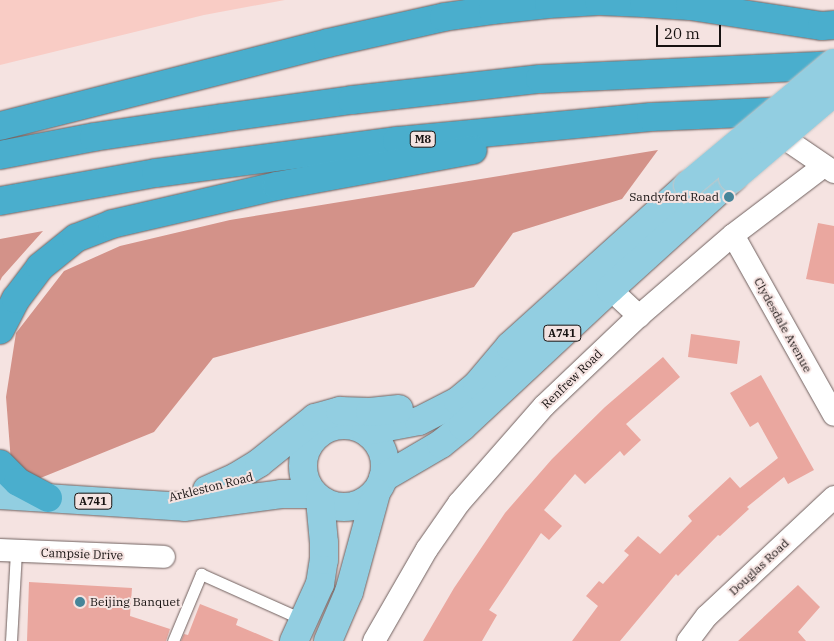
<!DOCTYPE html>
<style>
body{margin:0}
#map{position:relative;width:834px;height:641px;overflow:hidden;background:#f5e3e1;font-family:"IBM Plex Serif",serif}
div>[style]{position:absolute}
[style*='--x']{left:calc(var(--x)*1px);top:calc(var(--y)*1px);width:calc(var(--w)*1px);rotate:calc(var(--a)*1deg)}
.green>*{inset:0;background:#f9ccc5}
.forest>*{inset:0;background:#d39289}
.building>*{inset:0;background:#eaa79f}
.roads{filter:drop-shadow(0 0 1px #70615f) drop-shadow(0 0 1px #70615f)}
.service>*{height:11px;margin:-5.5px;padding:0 5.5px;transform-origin:5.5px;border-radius:5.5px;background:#fff}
.minor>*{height:22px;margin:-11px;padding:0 11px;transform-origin:11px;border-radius:11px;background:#fff}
.primary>*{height:28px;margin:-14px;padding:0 14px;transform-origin:14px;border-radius:14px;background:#92cee1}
.primary>.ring{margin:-14px;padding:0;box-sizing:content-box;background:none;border:28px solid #92cee1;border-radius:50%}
.motorway>*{height:28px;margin:-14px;padding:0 14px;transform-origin:14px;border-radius:14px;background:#4aaecd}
.bridges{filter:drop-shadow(0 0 1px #c7c6c6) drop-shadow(0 0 1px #c7c6c6)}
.primary-bridge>*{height:28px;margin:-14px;padding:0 14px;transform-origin:14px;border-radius:14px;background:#92cee1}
.dots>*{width:14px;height:14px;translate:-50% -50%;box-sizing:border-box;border:2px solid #f5e3e1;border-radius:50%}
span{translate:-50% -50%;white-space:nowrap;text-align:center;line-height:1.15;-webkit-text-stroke:4px #f5e3e1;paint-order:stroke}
.shield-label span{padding:1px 4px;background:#f5e3e1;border:1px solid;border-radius:4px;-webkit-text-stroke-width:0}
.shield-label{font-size:11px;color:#171211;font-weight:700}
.poi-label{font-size:12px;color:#171211}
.right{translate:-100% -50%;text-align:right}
.left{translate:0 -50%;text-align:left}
.street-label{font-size:12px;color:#171211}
.scale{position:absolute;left:656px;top:25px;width:65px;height:22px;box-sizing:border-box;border:2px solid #171211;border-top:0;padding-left:6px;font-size:15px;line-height:18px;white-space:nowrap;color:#171211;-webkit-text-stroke:4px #f5e3e1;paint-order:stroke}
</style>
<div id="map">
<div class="green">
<i style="clip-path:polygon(0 0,285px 0,204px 15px,0 65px)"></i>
</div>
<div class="forest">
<i style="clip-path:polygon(658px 150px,622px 199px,513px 233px,474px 287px,213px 358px,154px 432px,33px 481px,11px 462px,6px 397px,16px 333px,64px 271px,120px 246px,230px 220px)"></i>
<i style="clip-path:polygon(43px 231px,2px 277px,0 281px,0 239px)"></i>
</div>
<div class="building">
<i style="clip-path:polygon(818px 223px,834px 226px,834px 284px,806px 279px)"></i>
<i style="clip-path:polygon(691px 334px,740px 341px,737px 364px,688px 357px)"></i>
<i style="clip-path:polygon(663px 357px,680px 377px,626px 424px,641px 440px,624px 456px,620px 451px,585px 484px,575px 474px,544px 510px,562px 526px,549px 540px,541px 533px,489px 610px,497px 615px,482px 641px,423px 641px,454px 588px,505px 513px,552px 459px,605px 407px)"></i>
<i style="clip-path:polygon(761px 375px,814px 470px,788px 484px,784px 477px,747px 507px,749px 509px,720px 536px,718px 535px,678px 576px,676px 574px,620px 641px,572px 641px,598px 606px,586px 596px,599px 581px,603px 584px,629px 555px,624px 551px,638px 536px,660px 554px,692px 521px,688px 516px,730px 477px,740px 488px,778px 458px,758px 422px,750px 427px,730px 393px)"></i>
<i style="clip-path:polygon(29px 582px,132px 588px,130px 616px,170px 629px,166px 641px,27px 641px)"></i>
<i style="clip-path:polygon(798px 585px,820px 607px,798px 632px,806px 641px,738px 641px)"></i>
<i style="clip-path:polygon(200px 604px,238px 619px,236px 625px,274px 641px,181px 641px,184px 634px,188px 635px)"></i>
</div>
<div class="roads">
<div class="service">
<i style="--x:11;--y:641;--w:90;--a:-86.8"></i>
<i style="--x:173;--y:641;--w:73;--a:-67.3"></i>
<i style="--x:201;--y:574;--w:113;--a:24.1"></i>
</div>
<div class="minor">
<i style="--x:781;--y:136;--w:64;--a:34.2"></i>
<i style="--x:733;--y:235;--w:206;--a:60.7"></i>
<i style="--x:610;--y:289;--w:40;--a:43"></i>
<i style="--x:0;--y:550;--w:164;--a:2.4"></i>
<i style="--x:374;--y:641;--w:106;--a:-60.1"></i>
<i style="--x:427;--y:549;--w:56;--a:-55.2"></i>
<i style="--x:459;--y:503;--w:129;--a:-48.8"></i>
<i style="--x:544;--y:406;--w:131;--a:-43.5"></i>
<i style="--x:639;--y:316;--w:124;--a:-40.8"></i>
<i style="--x:733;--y:235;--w:114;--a:-37.2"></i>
<i style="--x:688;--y:641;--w:31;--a:-53"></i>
<i style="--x:707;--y:616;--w:174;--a:-43.1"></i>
</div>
<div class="primary">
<i class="ring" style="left:303px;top:425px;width:54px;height:54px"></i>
<i style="--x:366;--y:431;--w:54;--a:-10.7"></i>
<i style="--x:419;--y:421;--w:44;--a:-27.1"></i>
<i style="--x:458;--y:401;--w:25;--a:-40"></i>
<i style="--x:477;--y:385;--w:51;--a:-49.8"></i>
<i style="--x:510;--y:346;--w:240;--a:-42.1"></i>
<i style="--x:383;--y:478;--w:67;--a:-30.4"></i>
<i style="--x:441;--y:444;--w:28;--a:-39"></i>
<i style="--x:463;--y:426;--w:201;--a:-43"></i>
<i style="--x:610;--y:289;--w:166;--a:-42.1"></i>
<i style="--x:207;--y:490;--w:32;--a:-24"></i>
<i style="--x:236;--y:477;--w:27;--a:-31"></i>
<i style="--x:259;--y:463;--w:72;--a:-38.8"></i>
<i style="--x:315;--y:418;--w:26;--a:-16"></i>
<i style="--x:340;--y:411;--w:30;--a:2"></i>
<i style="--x:370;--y:412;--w:29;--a:-6"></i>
<i style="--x:0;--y:495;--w:184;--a:3.7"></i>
<i style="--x:184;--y:507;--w:98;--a:-7.6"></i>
<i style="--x:281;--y:494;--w:32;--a:0"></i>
<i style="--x:294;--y:641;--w:63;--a:-65.5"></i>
<i style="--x:320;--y:584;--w:24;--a:-81"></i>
<i style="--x:324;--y:560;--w:17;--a:-90"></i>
<i style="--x:324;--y:543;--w:43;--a:-95.3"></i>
<i style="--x:328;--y:641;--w:53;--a:-66.8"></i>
<i style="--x:349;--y:592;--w:103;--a:-74.7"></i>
</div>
<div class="motorway">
<i style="--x:0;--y:126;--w:338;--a:-14.2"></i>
<i style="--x:328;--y:43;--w:119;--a:-12.6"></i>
<i style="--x:444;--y:17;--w:49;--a:-8.1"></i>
<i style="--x:493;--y:10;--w:56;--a:-6.1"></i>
<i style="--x:549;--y:4;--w:50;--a:-3.4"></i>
<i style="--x:599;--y:1;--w:45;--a:2.5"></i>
<i style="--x:644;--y:3;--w:46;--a:3.7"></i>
<i style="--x:690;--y:6;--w:134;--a:8.6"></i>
<i style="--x:822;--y:26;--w:12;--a:-5"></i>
<i style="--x:0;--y:155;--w:96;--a:-10.8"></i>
<i style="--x:94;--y:137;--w:129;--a:-8.4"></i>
<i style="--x:222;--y:118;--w:131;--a:-7.9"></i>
<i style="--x:352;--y:100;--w:189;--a:-6.4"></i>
<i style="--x:540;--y:79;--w:294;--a:-2.7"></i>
<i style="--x:0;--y:201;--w:158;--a:-10.2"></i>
<i style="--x:156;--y:173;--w:243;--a:-7.6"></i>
<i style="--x:397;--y:141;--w:255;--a:-5.4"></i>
<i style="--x:651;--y:117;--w:139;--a:-2.5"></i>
<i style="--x:0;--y:330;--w:35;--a:-63"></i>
<i style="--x:16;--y:299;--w:40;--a:-53"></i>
<i style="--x:40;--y:267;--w:46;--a:-38.9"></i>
<i style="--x:76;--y:238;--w:39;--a:-21"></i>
<i style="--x:112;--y:224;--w:169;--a:-13"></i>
<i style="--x:277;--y:186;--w:199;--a:-10.4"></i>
<i style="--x:0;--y:464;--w:25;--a:45"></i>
<i style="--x:18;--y:482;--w:34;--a:28"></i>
</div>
</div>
<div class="bridges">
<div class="primary-bridge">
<i style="--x:733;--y:178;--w:133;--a:-40.4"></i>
<i style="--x:688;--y:185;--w:190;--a:-39.9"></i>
</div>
</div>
<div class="dots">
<i style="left:729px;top:197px;background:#468599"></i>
<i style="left:80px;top:602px;background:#468599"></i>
</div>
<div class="shield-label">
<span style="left:423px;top:139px">M8</span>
<span style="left:562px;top:333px">A741</span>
<span style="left:93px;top:501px">A741</span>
</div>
<div class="poi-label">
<span class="right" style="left:719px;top:197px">Sandyford Road</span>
<span class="left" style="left:90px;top:602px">Beijing Banquet</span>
</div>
<div class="street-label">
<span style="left:783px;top:325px;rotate:61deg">Clydesdale Avenue</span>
<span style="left:572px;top:379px;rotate:-44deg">Renfrew Road</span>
<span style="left:211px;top:487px;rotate:-14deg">Arkleston Road</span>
<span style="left:82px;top:554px;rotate:2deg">Campsie Drive</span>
<span style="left:759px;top:567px;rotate:-43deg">Douglas Road</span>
</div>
<div class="scale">20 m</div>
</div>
